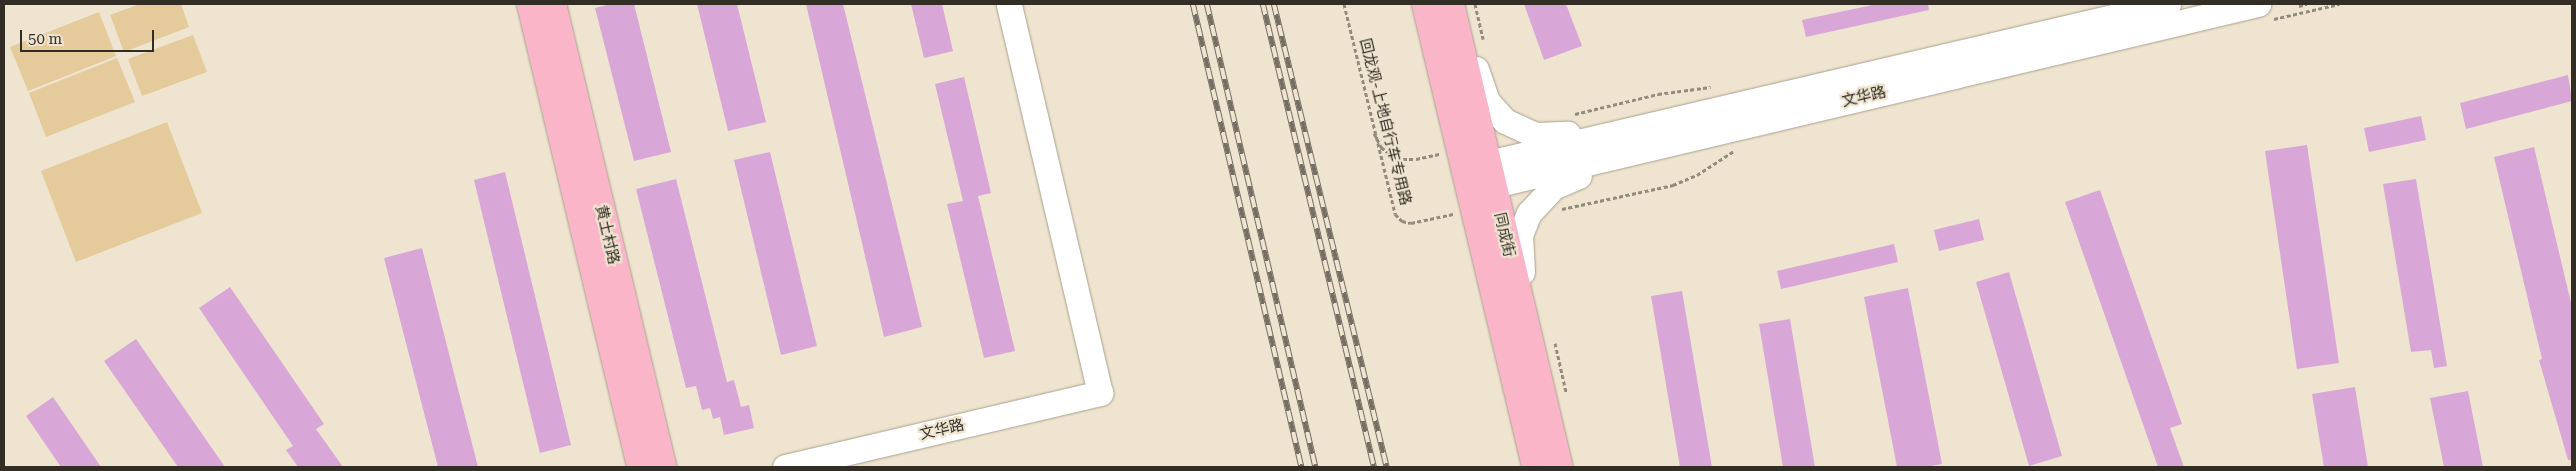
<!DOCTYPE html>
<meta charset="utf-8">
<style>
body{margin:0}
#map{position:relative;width:2576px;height:471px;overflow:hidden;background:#efe4d0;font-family:"Roboto Serif","Noto Sans SC",serif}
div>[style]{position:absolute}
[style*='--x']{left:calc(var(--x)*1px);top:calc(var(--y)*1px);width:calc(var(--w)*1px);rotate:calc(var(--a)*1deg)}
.green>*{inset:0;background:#e5cb9c}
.building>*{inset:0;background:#d9a7d7}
.path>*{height:3px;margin-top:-1.5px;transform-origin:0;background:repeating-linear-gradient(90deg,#938b7d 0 4px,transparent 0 6.5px)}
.roads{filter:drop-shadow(0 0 1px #aaa08e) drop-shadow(0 0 1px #aaa08e)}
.minor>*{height:25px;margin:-12.5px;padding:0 12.5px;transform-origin:12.5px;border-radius:12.5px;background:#fff}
.major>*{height:28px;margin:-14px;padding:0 14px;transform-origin:14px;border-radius:14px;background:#fab5c9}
.rail>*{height:5.5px;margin-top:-2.75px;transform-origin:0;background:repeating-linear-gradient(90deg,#efe4d0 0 11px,#756e62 0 22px);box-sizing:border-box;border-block:1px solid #756e62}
span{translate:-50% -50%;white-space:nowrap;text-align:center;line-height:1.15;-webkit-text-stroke:4.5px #efe4d0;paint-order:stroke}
.street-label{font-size:15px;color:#322e26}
.frame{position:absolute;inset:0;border:5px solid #322e26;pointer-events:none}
.scale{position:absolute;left:20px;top:30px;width:134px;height:22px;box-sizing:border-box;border:2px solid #322e26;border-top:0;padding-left:6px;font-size:15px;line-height:18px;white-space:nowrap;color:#322e26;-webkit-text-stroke:4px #efe4d0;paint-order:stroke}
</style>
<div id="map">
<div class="green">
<i style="clip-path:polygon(140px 4px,181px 4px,189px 27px,124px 52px,110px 15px)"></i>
<i style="clip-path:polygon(99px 12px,116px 56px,28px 91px,10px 47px)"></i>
<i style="clip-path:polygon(193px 35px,207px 72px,142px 96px,128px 59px)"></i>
<i style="clip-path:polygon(117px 58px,135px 102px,46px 137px,29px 93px)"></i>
<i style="clip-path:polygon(167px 122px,202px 213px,76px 262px,41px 171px)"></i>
</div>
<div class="building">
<i style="clip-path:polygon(611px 4px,634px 4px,671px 152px,634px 161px,595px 8px)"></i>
<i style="clip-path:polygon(697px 4px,737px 4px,766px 122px,728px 131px)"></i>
<i style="clip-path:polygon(806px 4px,843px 4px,922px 327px,884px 337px)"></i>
<i style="clip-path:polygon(911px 4px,942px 4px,953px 51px,924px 58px)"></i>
<i style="clip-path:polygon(1524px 4px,1566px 4px,1582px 46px,1544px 60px)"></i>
<i style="clip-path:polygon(1877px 4px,1928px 4px,1929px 10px,1806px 37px,1802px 20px)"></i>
<i style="clip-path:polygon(2568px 75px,2572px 101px,2466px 129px,2460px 103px)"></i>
<i style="clip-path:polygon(964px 77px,991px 193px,978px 196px,1015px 351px,984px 358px,947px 204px,963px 201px,935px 84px)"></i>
<i style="clip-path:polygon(2421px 116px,2426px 140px,2369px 152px,2364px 128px)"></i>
<i style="clip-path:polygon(2307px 145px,2339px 363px,2297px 369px,2265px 151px)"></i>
<i style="clip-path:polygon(2534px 147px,2572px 307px,2572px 460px,2568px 460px,2539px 360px,2542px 359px,2494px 157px)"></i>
<i style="clip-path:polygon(770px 152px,817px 346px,781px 355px,734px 160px)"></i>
<i style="clip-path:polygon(505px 172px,571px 445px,540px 453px,474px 180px)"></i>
<i style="clip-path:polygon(676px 179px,727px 382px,734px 380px,741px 407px,749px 405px,754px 428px,724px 435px,720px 417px,713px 419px,710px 408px,702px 410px,696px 386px,686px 388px,636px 189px)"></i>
<i style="clip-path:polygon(2416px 179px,2447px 366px,2434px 368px,2431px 350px,2411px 352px,2383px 184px)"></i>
<i style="clip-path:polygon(2100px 190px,2182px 424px,2170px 428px,2184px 467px,2158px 467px,2065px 202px)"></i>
<i style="clip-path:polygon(1979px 219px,1984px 240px,1939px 251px,1934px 230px)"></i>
<i style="clip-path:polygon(1894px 244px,1898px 262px,1781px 289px,1777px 271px)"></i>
<i style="clip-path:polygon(422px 248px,478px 467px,438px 467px,384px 258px)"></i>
<i style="clip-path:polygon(2009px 272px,2062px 456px,2029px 466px,1976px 282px)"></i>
<i style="clip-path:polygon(230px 287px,324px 424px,316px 429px,343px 467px,298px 467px,286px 450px,293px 446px,199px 308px)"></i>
<i style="clip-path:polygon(1908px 288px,1942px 464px,1925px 467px,1897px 467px,1864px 297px)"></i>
<i style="clip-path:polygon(1682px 291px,1712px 467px,1680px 467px,1651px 296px)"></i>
<i style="clip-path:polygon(1790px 319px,1815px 467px,1783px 467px,1759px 324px)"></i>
<i style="clip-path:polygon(136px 339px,225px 467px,178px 467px,104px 361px)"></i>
<i style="clip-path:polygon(2355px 387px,2368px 467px,2324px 467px,2312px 394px)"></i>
<i style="clip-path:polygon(2468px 391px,2483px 467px,2444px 467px,2430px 398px)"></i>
<i style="clip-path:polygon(53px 397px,101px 467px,61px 467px,26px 416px)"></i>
</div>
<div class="path">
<i style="--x:1344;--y:4;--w:216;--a:76.3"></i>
<i style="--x:1395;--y:214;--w:10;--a:45"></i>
<i style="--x:1402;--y:221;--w:9;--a:13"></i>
<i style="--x:1411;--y:223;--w:43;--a:-12.1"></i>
<i style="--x:1475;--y:4;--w:36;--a:77"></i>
<i style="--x:2299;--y:6;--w:8;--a:-14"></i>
<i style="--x:2274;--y:19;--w:67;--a:-13"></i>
<i style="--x:1575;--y:114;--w:85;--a:-13.5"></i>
<i style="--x:1658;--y:94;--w:53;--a:-7.5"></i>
<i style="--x:1374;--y:133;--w:16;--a:63"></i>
<i style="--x:1381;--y:147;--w:19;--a:39"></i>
<i style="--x:1396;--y:159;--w:20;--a:0"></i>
<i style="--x:1416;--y:159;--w:25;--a:-12"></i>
<i style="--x:1562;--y:209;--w:114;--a:-12.2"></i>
<i style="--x:1673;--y:185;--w:26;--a:-23"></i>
<i style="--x:1697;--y:175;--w:44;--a:-33"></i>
<i style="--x:1555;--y:343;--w:50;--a:77.3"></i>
</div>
<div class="roads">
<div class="minor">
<i style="--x:1476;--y:69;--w:34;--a:71"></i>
<i style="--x:1487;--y:101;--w:27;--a:48"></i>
<i style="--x:1505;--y:121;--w:33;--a:25"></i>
<i style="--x:1535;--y:135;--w:33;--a:-2"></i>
<i style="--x:1467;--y:168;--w:720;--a:-13.17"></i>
<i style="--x:1473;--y:190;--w:807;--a:-13.33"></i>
<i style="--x:1522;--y:272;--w:37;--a:-93"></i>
<i style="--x:1520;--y:235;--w:24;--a:-68"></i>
<i style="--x:1529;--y:213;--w:35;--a:-47"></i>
<i style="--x:1553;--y:187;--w:28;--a:-23"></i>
<i style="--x:785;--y:467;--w:324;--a:-13.2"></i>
<i style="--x:1100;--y:393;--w:400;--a:-103.2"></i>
</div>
<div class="major">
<i style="--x:531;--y:4;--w:476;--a:76.6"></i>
<i style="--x:552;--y:4;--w:476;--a:76.6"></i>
<i style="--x:1426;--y:4;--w:476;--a:76.6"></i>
<i style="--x:1450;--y:4;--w:476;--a:76.8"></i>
</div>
</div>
<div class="rail">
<i style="--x:1193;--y:4;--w:476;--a:76.8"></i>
<i style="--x:1207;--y:4;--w:476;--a:76.8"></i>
<i style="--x:1263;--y:4;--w:476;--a:76.5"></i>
<i style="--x:1274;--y:4;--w:477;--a:76.3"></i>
</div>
<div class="street-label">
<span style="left:1864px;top:97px;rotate:-13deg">文华路</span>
<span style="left:1385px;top:122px;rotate:76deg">回龙观-上地自行车专用路</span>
<span style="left:607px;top:235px;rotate:77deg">黄土村路</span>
<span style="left:1504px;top:235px;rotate:77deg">同成街</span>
<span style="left:942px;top:430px;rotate:-13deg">文华路</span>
</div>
<div class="frame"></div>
<div class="scale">50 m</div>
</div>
